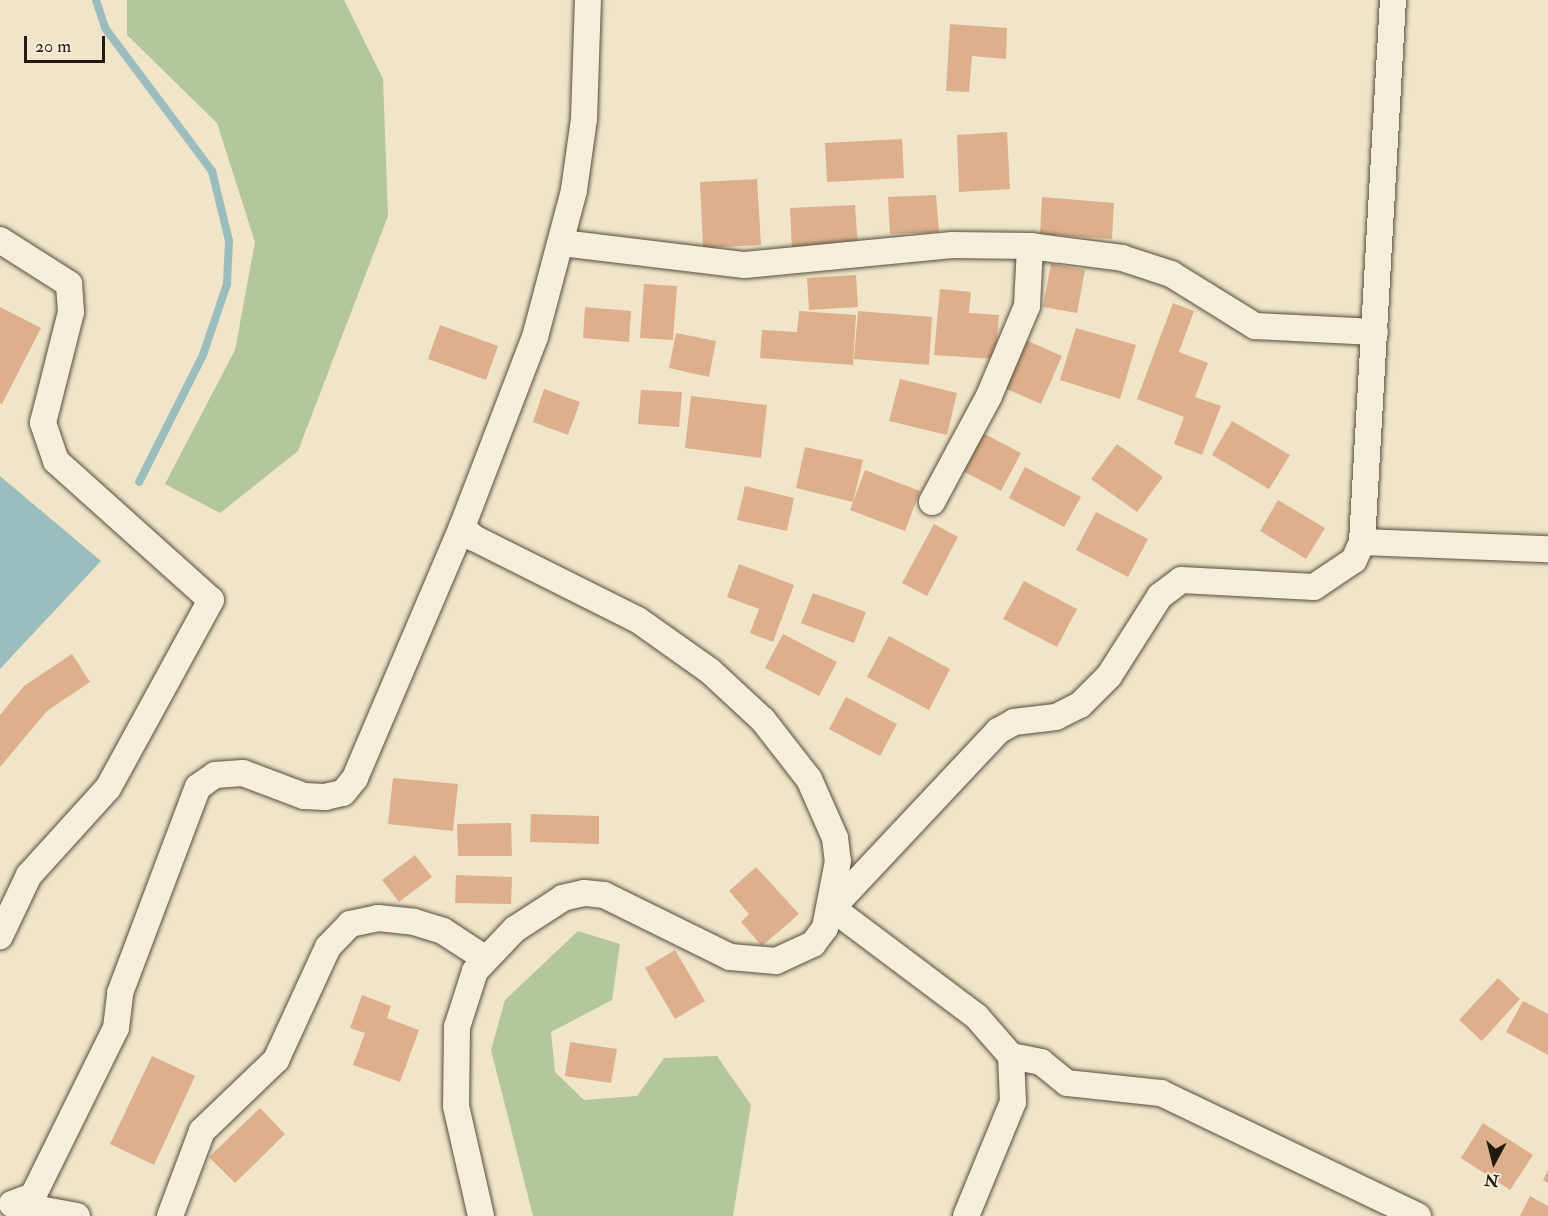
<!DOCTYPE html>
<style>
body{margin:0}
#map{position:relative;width:1548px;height:1216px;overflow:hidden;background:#f0e5c8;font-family:"IM FELL Double Pica",serif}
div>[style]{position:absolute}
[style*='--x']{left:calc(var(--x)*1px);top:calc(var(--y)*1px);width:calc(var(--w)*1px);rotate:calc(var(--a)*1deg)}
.green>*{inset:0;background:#b4c69b}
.water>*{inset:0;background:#9cbdbd}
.stream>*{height:8px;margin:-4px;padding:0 4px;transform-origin:4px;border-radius:4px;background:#9cbdbd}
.building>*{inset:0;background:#ddaf8d}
.roads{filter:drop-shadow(0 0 2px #564e3f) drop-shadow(0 0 2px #564e3f)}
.street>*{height:26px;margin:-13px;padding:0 13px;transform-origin:13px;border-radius:13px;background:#f5eedb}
span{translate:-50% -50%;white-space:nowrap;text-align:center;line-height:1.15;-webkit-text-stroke:6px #f5eedb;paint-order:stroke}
.north{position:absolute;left:1464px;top:1132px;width:60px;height:60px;-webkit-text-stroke:4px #f5eedb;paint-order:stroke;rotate:187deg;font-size:16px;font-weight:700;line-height:24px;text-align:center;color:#221b11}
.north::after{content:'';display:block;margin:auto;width:21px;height:27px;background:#221b11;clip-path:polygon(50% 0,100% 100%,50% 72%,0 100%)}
.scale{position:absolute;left:24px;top:36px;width:81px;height:27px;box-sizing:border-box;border:3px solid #221b11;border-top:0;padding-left:8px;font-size:18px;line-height:21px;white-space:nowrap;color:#221b11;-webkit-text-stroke:4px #f5eedb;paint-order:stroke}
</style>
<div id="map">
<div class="green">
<i style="clip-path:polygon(127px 0,344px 0,383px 79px,388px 216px,298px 451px,220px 513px,165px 484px,235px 350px,255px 242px,217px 123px,127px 35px)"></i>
<i style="clip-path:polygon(578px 931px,620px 944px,612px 1000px,551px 1032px,555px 1072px,584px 1100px,637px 1096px,664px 1058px,717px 1056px,751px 1105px,733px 1216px,533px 1216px,491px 1050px,505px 1000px)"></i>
</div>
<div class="water">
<i style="clip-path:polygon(0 476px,101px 561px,0 669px)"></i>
</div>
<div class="stream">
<i style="--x:96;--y:0;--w:29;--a:72"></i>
<i style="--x:105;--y:28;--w:179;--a:53.2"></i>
<i style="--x:212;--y:171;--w:72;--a:76.3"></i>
<i style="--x:229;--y:241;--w:43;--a:92.7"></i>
<i style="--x:227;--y:284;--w:75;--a:108.7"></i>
<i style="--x:203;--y:355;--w:142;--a:116.7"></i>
</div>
<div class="building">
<i style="clip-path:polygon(950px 24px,1007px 28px,1006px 59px,972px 56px,969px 92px,946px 91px)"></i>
<i style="clip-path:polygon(1007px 132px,1010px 189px,959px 192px,957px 135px)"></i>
<i style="clip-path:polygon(902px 139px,904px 178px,827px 182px,825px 143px)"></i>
<i style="clip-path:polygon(757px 179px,761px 245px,703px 248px,700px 182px)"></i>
<i style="clip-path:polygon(936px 195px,939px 232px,890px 234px,888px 197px)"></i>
<i style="clip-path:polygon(1042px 197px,1114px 203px,1112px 239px,1040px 234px)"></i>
<i style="clip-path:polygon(855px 205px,858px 248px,792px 251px,790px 208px)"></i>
<i style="clip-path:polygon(1051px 264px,1085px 270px,1077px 313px,1043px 307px)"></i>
<i style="clip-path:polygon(856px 275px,858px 307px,809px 310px,807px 278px)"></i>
<i style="clip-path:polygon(644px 284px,677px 286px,673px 340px,640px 338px)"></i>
<i style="clip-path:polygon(940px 289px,971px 292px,969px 313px,999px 315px,995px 359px,934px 355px)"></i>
<i style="clip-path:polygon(1173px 303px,1194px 311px,1179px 352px,1208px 363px,1195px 397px,1221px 406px,1202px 455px,1174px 444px,1184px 417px,1137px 399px)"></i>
<i style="clip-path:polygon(0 307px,41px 328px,2px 404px,0 403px)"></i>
<i style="clip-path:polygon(585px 307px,631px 311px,629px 342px,583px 338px)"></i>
<i style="clip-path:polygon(799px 311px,856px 315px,853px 365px,760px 358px,762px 330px,797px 332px)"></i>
<i style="clip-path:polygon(858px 311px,932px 317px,929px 365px,854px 359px)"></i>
<i style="clip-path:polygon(440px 325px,498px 346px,486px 380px,428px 359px)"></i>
<i style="clip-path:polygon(1076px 328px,1136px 345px,1120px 399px,1060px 380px)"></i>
<i style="clip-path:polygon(676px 333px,716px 341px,709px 377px,669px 368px)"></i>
<i style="clip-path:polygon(1021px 338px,1062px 356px,1041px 404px,1000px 386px)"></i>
<i style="clip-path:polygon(900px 379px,957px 393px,947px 435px,889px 421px)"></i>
<i style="clip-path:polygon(544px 389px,580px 402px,568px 435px,533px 422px)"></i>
<i style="clip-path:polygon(641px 390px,682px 392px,679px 427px,638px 424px)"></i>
<i style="clip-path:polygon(691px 396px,767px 405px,761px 458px,685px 448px)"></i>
<i style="clip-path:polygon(1232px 421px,1290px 455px,1269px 489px,1212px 455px)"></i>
<i style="clip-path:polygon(979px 431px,1021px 453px,1001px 491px,959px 469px)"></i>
<i style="clip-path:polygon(1117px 444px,1163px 477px,1137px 512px,1091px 479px)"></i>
<i style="clip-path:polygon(805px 447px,863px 460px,853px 502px,865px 470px,920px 491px,905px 531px,850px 510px,853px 502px,796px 488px)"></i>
<i style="clip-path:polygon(1025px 467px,1081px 497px,1064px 527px,1009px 498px)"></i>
<i style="clip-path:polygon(745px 486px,794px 498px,787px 531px,737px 520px)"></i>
<i style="clip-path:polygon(1278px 500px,1325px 528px,1306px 559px,1260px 531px)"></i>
<i style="clip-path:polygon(1096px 512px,1148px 539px,1128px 577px,1076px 550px)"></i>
<i style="clip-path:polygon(934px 524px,958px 537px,927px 596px,902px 583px)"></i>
<i style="clip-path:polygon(739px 564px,794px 585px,773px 642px,750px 633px,759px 609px,727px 597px)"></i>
<i style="clip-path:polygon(1024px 581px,1077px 609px,1057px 647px,1003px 619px)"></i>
<i style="clip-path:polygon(813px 593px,866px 612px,854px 643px,801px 623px)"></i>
<i style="clip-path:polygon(783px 634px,837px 662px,819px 696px,765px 668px)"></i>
<i style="clip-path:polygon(889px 636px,950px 669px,929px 710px,867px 677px)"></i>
<i style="clip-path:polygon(72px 654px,90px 682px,47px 711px,0 767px,0 715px,24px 686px)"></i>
<i style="clip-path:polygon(846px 697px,897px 724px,880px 756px,829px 729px)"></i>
<i style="clip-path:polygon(393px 778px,458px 784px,453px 831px,388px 824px)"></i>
<i style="clip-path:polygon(531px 814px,599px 816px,599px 844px,530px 842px)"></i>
<i style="clip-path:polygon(511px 823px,512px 856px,458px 856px,457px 824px)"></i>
<i style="clip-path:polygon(415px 855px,432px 877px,399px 902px,382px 880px)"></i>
<i style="clip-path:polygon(756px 867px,799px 914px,762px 946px,741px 922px,749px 914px,729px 891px)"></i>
<i style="clip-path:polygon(456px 875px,512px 877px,511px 904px,455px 903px)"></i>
<i style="clip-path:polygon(675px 950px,705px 1001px,675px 1019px,645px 968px)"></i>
<i style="clip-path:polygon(1498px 978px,1520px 999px,1482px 1041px,1459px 1020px)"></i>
<i style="clip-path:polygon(362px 995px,391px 1006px,387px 1018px,419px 1030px,400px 1082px,353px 1065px,365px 1033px,350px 1028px)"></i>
<i style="clip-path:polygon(1523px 1001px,1548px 1014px,1548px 1055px,1506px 1032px)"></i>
<i style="clip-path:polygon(570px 1042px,617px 1049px,611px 1083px,565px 1076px)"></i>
<i style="clip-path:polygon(152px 1056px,195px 1076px,154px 1165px,110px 1144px)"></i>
<i style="clip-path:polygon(260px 1108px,285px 1134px,235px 1183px,209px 1157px)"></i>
<i style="clip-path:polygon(1483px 1123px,1533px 1155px,1510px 1190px,1461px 1158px)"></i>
<i style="clip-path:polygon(1548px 1170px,1548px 1183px,1543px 1180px)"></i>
<i style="clip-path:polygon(1530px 1196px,1548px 1206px,1548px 1216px,1520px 1216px)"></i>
</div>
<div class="roads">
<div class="street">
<i style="--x:0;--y:240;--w:82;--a:32.5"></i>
<i style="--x:69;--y:284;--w:28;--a:86"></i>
<i style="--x:71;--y:312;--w:114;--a:104.2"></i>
<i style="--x:43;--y:423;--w:40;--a:71.1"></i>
<i style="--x:56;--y:461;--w:208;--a:41.9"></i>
<i style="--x:211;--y:600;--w:214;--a:118.7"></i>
<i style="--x:108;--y:788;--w:118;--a:132.2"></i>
<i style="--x:29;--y:875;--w:68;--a:115.4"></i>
<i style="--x:562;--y:243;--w:184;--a:6.9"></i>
<i style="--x:745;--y:265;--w:208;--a:-5.5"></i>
<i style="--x:952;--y:245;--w:78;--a:0.7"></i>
<i style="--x:1030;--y:246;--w:93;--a:7.4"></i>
<i style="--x:1122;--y:258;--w:52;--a:18.1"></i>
<i style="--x:1171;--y:274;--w:99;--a:31.8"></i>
<i style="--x:1255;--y:326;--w:120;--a:2.9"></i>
<i style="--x:932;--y:502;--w:120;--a:-61.7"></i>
<i style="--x:989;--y:396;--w:98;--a:-67.1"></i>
<i style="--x:1027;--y:306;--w:60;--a:-87.1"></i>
<i style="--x:462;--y:527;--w:16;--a:43"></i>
<i style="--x:474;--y:538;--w:183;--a:26.6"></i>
<i style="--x:638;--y:620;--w:88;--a:35.3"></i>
<i style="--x:710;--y:671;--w:72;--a:42.8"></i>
<i style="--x:763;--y:720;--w:75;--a:52.1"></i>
<i style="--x:809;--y:779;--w:64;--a:66.2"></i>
<i style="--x:835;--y:838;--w:23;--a:83"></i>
<i style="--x:838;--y:861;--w:68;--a:101"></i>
<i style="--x:825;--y:928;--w:20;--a:127"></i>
<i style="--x:813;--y:944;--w:41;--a:155.3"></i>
<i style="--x:776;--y:961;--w:46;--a:-175"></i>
<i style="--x:730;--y:957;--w:140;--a:-153.8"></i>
<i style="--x:604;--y:895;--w:20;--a:-174"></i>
<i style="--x:584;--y:893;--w:22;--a:167"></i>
<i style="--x:563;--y:898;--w:57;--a:147.1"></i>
<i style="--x:515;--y:929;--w:58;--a:133.6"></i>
<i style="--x:475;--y:971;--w:59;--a:107.8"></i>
<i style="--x:457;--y:1027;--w:79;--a:90.7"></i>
<i style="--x:456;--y:1106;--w:113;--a:77.2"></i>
<i style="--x:1362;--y:542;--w:186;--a:2.2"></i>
<i style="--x:832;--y:908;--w:243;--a:-46.8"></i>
<i style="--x:998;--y:731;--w:18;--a:-29"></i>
<i style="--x:1014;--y:722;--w:42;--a:-6.8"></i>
<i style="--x:1056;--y:717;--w:27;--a:-27"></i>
<i style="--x:1080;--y:705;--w:41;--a:-45"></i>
<i style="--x:1109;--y:676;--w:95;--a:-57.5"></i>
<i style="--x:1160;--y:596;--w:26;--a:-37"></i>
<i style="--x:1181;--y:580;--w:133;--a:3"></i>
<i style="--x:1314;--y:587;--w:48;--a:-34"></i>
<i style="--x:1354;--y:560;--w:20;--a:-66"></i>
<i style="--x:1362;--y:542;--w:543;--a:-86.73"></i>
<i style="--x:832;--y:908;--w:181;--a:36.9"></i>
<i style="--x:977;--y:1017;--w:52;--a:48.9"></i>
<i style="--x:1011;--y:1056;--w:46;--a:87.5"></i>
<i style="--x:1013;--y:1102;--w:123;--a:112.4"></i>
<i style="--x:1011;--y:1056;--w:31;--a:11"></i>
<i style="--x:1041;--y:1062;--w:33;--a:39"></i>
<i style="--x:1067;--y:1083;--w:95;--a:6.1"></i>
<i style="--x:1161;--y:1093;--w:285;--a:25.6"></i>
<i style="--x:12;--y:1204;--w:22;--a:-21"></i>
<i style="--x:33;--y:1196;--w:187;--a:-63.7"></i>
<i style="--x:116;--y:1028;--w:35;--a:-83"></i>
<i style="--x:120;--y:993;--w:220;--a:-69.3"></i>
<i style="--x:198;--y:787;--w:21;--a:-35"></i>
<i style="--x:215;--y:775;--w:28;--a:-4"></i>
<i style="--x:243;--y:773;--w:65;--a:20.7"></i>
<i style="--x:304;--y:796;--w:21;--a:3"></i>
<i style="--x:325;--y:797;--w:18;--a:-13"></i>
<i style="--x:343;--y:793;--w:19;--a:-51"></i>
<i style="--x:355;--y:778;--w:273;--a:-66.9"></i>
<i style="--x:462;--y:527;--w:204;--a:-69"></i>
<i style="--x:535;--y:337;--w:152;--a:-75.1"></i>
<i style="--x:574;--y:190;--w:72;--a:-82"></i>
<i style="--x:584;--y:119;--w:119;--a:-88.1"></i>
<i style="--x:12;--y:1204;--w:66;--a:10.5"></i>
<i style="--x:170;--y:1216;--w:91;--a:-69.4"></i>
<i style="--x:202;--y:1131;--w:103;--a:-43.8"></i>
<i style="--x:276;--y:1060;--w:124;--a:-65.3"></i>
<i style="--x:328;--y:947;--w:32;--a:-46"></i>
<i style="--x:350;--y:924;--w:29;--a:-12"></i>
<i style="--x:378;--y:918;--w:36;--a:6"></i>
<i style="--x:414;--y:922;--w:30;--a:17"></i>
<i style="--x:443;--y:931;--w:51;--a:33.1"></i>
</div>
</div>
<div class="north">N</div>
<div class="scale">20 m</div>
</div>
